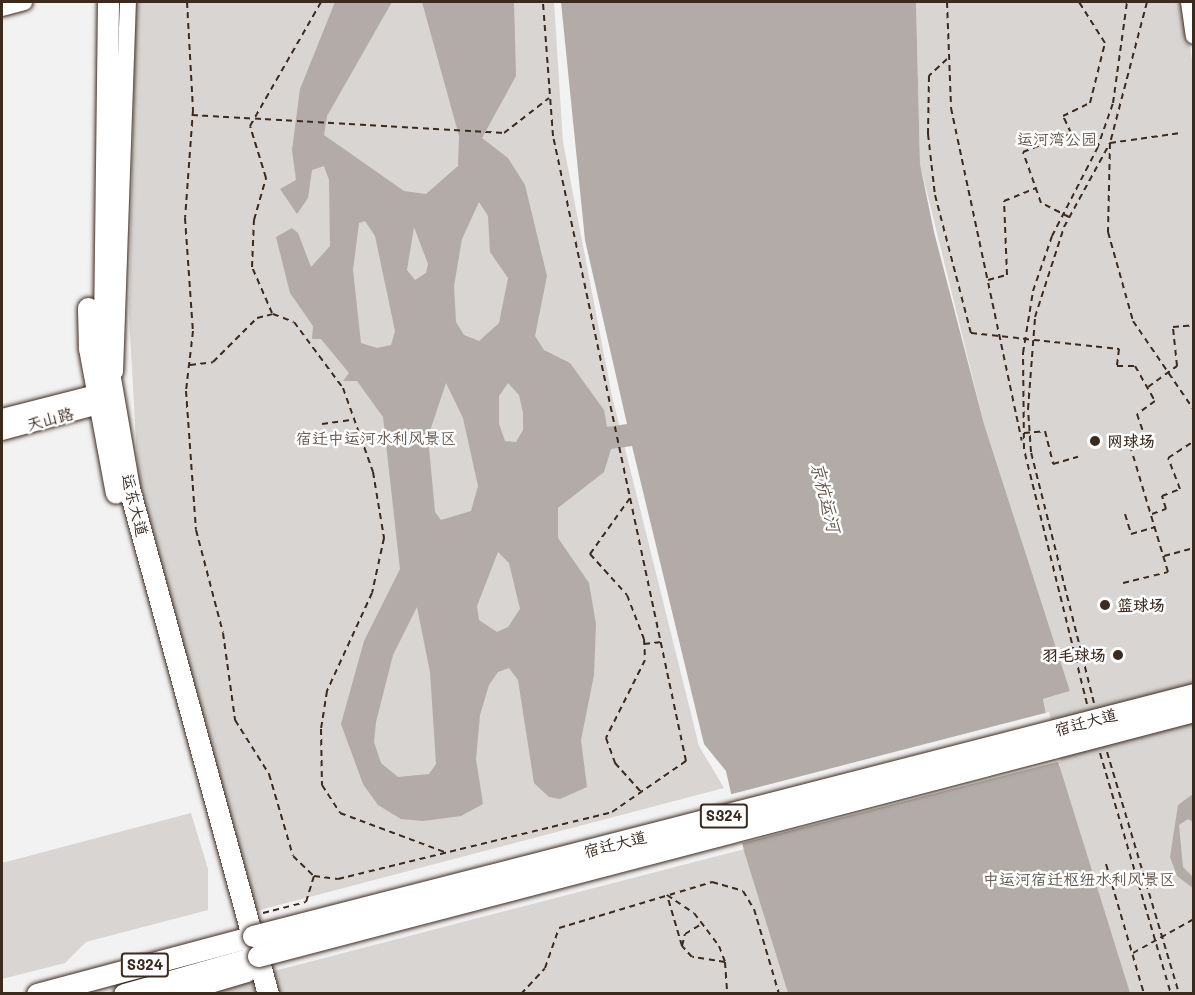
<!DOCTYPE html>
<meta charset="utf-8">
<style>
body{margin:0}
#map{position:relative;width:1195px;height:995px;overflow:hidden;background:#f3f2f2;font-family:Mali,"LXGW WenKai TC",sans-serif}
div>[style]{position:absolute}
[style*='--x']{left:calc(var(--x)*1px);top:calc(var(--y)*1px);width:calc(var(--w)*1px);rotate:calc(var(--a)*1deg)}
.green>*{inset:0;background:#d8d5d2}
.water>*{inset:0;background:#b2aba7}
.pier>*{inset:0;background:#f3f2f2}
.path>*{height:2px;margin-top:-1px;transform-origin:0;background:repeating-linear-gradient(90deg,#3b2a1e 0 6px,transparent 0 10.5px)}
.roads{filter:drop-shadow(0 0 2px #3b2a1e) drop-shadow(0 0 2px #3b2a1e)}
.minor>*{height:16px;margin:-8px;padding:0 8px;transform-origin:8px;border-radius:8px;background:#fff}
.major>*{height:21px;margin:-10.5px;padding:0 10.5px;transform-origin:10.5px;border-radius:10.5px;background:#fff}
.bridges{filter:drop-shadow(0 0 2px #3b2a1e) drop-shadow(0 0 2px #3b2a1e)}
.major-bridge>*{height:21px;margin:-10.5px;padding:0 10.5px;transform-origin:10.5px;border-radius:10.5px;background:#fff}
.dots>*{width:16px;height:16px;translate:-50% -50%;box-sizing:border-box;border:3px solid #fff;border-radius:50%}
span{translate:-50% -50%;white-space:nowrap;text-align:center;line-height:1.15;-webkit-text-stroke:5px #fff;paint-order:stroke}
.shield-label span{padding:2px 4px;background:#fff;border:2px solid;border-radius:4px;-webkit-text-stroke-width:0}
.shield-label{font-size:15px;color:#3b2a1e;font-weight:700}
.park-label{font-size:16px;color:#62554b}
.street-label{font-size:16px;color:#3b2a1e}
.poi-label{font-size:16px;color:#3b2a1e;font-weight:700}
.left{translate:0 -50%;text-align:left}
.right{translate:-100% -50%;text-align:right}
.water-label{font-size:18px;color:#65574e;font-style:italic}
.frame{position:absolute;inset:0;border:3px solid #3b2a1e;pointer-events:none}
</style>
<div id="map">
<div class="green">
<i style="clip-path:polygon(136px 2px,554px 2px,563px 142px,612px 396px,699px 746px,724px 788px,256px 911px,138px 478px,129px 315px)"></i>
<i style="clip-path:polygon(916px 2px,1184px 2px,1194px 75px,1193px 993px,186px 994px,1060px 767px,1043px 699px,1070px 691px,984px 424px,920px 164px)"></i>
<i style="clip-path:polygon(191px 813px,208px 869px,208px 910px,86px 942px,65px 963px,2px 979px,2px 863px)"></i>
</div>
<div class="water">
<i style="clip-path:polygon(evenodd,335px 2px,392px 2px,327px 116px,324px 135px,404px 191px,426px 194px,458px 166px,459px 136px,422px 2px,514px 2px,516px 76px,482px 138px,508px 158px,525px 185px,547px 276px,535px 336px,544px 350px,570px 363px,604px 410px,607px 427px,627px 424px,585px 240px,561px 2px,916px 2px,920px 164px,934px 232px,984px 424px,1070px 691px,1043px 699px,1052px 742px,1130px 993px,788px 993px,744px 851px,726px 771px,704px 744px,632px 446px,611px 449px,604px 472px,558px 508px,558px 538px,589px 583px,596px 624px,594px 675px,581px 740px,587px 787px,560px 799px,549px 797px,534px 783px,518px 680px,509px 668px,498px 672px,489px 685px,480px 715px,476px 759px,483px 804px,461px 816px,423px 821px,401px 819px,378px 805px,363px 784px,341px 724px,364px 641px,400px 569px,383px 417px,357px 381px,343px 381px,349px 373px,321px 339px,312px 339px,313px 326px,290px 293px,276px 237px,292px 228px,298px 233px,311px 267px,330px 246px,329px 180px,324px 166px,312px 170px,308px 198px,297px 214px,280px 189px,296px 180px,292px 150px,300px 89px,335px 2px,479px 202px,488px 216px,490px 252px,508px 278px,499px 323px,479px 341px,464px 335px,456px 322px,454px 286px,462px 239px,479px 202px,335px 2px,365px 221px,375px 236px,395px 331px,391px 345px,377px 348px,361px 343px,353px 270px,359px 223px,365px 221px,335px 2px,414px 227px,428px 264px,426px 273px,415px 280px,407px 270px,414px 227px,335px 2px,446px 383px,463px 418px,478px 486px,471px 511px,441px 520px,435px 512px,428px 437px,446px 383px,335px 2px,508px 383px,519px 395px,523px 413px,523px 430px,516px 442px,505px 441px,499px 424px,499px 396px,508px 383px,335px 2px,498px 552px,509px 563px,520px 609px,508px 627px,497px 632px,479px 620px,477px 606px,498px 552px,335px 2px,417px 607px,430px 672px,436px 764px,429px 774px,398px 777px,381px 763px,374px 742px,376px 722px,393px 655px,417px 607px)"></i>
<i style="clip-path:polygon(1193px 794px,1193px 822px,1188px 819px,1179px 825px,1183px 867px,1193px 877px,1193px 888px,1177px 876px,1170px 857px,1178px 805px)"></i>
</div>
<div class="pier">
<i style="clip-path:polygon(1049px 712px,1061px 761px,739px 844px,728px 795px)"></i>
</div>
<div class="path">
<i style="--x:187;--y:2;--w:108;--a:86.8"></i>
<i style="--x:193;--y:110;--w:108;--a:94.2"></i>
<i style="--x:185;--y:218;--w:113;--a:86"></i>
<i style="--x:193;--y:331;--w:60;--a:96.7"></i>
<i style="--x:186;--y:391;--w:139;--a:85.9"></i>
<i style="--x:196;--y:530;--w:106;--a:75.3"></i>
<i style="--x:223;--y:633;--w:88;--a:82.1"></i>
<i style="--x:235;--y:720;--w:64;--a:57.8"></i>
<i style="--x:269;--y:774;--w:85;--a:73.7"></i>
<i style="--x:293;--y:856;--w:29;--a:44"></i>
<i style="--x:314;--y:876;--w:24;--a:7"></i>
<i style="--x:338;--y:879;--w:282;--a:-13.7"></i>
<i style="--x:612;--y:812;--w:90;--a:-34.6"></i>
<i style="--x:686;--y:761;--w:639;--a:-102.01"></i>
<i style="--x:553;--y:136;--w:134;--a:-94.3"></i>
<i style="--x:947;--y:2;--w:106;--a:87.8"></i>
<i style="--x:951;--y:108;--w:340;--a:78"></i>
<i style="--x:1147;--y:2;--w:146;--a:104.7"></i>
<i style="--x:1110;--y:143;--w:89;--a:91.3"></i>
<i style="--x:1108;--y:232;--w:92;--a:74.3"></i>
<i style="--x:1133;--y:321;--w:108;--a:55.6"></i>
<i style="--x:947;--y:59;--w:25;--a:137"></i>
<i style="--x:929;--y:76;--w:58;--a:91"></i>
<i style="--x:928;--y:134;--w:61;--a:83.5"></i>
<i style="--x:935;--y:195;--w:143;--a:75.4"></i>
<i style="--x:971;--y:333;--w:149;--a:6.2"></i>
<i style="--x:1119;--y:349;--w:17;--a:97"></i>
<i style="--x:1117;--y:366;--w:18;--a:0"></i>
<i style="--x:1135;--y:366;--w:40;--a:60.3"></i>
<i style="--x:1155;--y:401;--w:22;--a:144"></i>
<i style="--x:1137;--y:414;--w:24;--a:71"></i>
<i style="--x:1145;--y:437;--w:30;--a:163"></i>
<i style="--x:192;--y:115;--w:313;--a:3.3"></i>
<i style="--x:504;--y:133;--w:57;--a:-37.9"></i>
<i style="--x:1069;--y:217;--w:31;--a:-153"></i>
<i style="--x:1041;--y:203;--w:54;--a:-109.4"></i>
<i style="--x:1023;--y:152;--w:52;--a:-21.6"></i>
<i style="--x:1071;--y:133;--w:19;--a:-115"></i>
<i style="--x:1063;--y:116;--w:30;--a:-26"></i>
<i style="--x:1090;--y:103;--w:62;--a:-76"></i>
<i style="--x:1105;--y:43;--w:49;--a:-122.4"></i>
<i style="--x:988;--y:280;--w:20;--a:-15"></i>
<i style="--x:1007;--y:275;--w:74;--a:-92.3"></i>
<i style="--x:1004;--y:201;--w:35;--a:-22"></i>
<i style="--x:272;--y:313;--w:50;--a:-113.5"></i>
<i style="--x:252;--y:267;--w:47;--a:-87.6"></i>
<i style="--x:254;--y:220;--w:44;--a:-74.1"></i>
<i style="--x:266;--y:178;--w:54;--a:-107.1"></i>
<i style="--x:250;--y:126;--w:143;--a:-60.2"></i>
<i style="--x:190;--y:365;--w:23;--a:-7"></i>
<i style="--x:213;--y:362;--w:62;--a:-45"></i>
<i style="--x:257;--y:318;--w:16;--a:-14"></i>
<i style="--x:273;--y:314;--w:22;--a:21"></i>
<i style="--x:294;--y:322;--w:82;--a:53.4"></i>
<i style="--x:343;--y:388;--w:89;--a:70.3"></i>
<i style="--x:373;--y:472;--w:67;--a:80.5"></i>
<i style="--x:384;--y:538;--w:56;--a:102.3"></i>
<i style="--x:372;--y:593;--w:108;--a:114.7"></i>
<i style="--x:327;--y:691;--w:38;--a:99"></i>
<i style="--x:321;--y:729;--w:56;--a:89"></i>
<i style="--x:322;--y:785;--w:33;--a:57"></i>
<i style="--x:340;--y:813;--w:114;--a:20.5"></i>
<i style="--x:1148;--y:387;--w:36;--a:-36"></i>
<i style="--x:1177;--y:366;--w:39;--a:-96"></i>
<i style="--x:1173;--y:327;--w:21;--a:-5"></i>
<i style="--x:322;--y:424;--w:29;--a:-8"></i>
<i style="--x:1024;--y:433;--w:21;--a:-5"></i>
<i style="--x:1045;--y:431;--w:34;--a:76"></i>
<i style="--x:1053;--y:464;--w:26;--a:-16"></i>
<i style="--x:630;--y:498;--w:69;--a:125.5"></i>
<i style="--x:590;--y:554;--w:55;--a:47.9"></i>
<i style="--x:627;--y:595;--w:47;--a:68.9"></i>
<i style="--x:644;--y:639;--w:21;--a:87"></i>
<i style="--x:645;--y:660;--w:87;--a:116.6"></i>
<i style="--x:606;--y:738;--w:27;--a:70"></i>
<i style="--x:615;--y:763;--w:40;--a:48"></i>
<i style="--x:1125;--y:514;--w:21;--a:73"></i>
<i style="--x:1131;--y:534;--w:25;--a:-16"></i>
<i style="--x:1152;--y:514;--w:15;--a:-20"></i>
<i style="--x:1166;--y:509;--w:14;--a:-107"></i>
<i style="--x:1162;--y:496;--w:19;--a:-21"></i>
<i style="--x:1180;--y:489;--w:33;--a:-111"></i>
<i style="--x:1168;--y:458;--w:31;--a:-33"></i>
<i style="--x:1164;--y:556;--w:30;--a:-15"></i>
<i style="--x:1123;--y:583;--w:46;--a:-13.7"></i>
<i style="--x:1168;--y:572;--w:136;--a:-106.7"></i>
<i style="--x:644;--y:644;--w:18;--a:-6"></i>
<i style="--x:1094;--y:703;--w:259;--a:-104.1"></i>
<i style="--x:1031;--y:452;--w:43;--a:-94"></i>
<i style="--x:1028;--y:409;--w:92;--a:-85.6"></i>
<i style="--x:1035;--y:317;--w:95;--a:-72.1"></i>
<i style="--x:1064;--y:227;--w:96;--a:-61.3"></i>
<i style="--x:1110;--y:143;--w:71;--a:-8.1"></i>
<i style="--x:1087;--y:704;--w:263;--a:-103.9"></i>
<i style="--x:1024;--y:449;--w:96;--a:-90.6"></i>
<i style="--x:1023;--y:353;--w:63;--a:-80.8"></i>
<i style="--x:1033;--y:291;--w:58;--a:-70.9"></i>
<i style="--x:1052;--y:236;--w:98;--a:-62.7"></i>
<i style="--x:1097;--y:149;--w:49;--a:-70.8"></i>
<i style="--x:1113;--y:103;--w:102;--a:-82.1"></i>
<i style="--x:1107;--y:752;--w:252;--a:73.4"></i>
<i style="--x:1100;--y:753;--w:251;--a:73.6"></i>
<i style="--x:1106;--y:864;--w:135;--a:73.7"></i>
<i style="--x:263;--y:913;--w:44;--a:-14.3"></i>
<i style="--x:306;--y:902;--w:27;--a:-73"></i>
<i style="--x:682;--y:946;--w:12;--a:-76"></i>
<i style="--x:685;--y:934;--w:21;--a:-31"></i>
<i style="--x:1133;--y:953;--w:70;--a:-29.1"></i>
<i style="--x:725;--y:962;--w:33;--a:-171"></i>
<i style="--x:692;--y:957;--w:15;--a:-132"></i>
<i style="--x:682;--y:946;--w:53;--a:-106.4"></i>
<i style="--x:667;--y:895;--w:32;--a:34"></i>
<i style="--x:694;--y:913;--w:41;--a:52.9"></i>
<i style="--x:719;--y:946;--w:17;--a:69"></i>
<i style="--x:725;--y:962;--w:32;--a:86"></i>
<i style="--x:383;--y:994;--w:29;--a:0"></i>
<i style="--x:521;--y:994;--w:35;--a:-47"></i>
<i style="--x:545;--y:968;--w:42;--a:-70.7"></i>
<i style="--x:559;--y:928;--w:160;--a:-16.7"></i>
<i style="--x:712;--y:882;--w:32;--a:16"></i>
<i style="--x:743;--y:891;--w:21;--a:59"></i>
<i style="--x:754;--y:909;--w:89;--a:73.6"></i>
</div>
<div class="roads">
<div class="minor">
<i style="--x:1189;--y:2;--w:34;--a:82"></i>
<i style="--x:2;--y:8;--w:23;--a:-15"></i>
<i style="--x:115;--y:372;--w:370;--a:-88"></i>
<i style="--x:2;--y:417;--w:97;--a:-14.3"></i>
<i style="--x:2;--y:432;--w:100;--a:-15"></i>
<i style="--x:180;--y:994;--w:70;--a:-16.6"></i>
</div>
<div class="major">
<i style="--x:108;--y:2;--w:341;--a:90.7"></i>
<i style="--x:104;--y:343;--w:147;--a:80.2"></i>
<i style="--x:129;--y:488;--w:525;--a:74.64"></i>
<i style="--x:88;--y:308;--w:40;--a:88.6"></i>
<i style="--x:89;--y:348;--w:147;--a:79.5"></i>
<i style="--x:37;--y:994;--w:224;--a:-15"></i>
<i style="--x:124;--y:994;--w:139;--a:-15.8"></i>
</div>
</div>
<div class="bridges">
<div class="major-bridge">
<i style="--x:253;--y:936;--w:972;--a:-14.42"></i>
<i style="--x:258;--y:956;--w:968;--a:-14.67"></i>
</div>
</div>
<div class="dots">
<i style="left:1095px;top:441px;background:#3b2a1e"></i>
<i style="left:1105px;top:605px;background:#3b2a1e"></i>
<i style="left:1118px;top:655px;background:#3b2a1e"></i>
</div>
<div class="shield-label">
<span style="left:724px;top:816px">S324</span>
<span style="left:145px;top:965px">S324</span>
</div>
<div class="park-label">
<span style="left:1057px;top:139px">运河湾公园</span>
<span style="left:376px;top:438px">宿迁中运河水利风景区</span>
<span style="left:1079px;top:879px">中运河宿迁枢纽水利风景区</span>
</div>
<div class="street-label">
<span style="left:50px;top:419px;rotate:-15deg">天山路</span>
<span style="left:135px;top:505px;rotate:76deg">运东大道</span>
<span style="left:1086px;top:722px;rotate:-15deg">宿迁大道</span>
<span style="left:615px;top:844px;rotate:-14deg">宿迁大道</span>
</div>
<div class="poi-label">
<span class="left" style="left:1107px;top:441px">网球场</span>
<span class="left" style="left:1117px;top:605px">篮球场</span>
<span class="right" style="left:1106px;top:655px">羽毛球场</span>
</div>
<div class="water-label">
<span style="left:826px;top:497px;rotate:76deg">京杭运河</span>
</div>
<div class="frame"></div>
</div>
